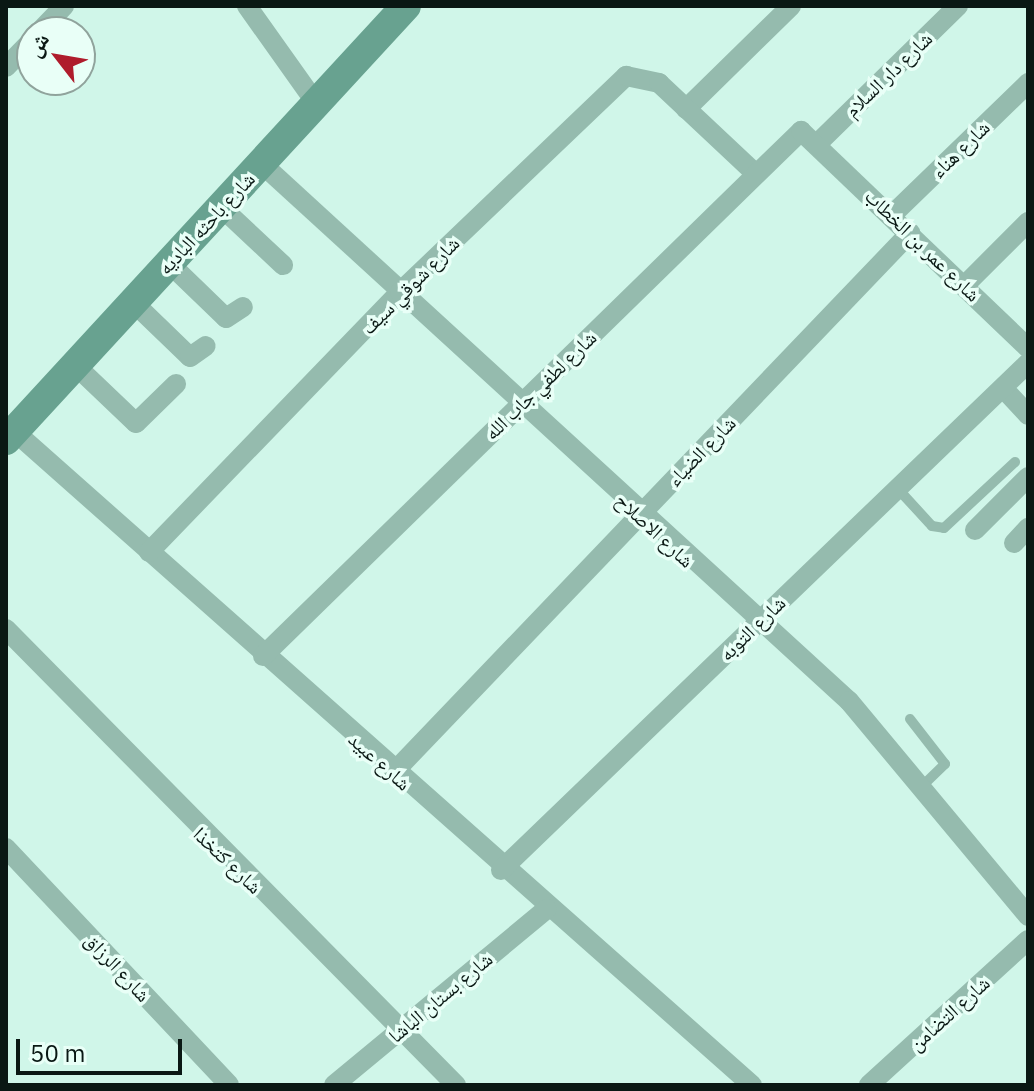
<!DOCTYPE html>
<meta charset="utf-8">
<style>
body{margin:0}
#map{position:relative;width:1034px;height:1091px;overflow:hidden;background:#d0f6e9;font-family:"IBM Plex Sans","Noto Naskh Arabic",sans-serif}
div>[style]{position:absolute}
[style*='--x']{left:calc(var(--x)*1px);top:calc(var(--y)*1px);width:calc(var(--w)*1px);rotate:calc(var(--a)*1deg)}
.lane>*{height:10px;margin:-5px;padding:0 5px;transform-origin:5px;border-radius:5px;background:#95bbae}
.street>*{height:20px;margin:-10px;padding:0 10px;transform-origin:10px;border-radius:10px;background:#95bbae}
.secondary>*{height:30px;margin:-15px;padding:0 15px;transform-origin:15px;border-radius:15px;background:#68a290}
span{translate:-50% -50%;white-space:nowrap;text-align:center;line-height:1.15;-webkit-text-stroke:7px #e9fff7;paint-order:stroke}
.street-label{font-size:20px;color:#0a1814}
.frame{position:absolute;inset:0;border:8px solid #0a1814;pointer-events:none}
.north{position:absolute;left:16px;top:16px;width:80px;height:80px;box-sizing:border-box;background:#e9fff7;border:2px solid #90a39c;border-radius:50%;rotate:301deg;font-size:22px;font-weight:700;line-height:32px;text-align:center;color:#0a1814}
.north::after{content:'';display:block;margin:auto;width:28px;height:36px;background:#af1c2c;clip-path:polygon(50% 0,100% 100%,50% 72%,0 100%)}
.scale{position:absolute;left:16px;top:1039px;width:166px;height:36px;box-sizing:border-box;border:4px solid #0a1814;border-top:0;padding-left:10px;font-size:24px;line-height:28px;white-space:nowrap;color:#0a1814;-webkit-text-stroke:6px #e9fff7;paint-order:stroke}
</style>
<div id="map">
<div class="lane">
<i style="--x:898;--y:489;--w:50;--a:47.4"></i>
<i style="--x:932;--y:526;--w:12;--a:9"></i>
<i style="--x:944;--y:528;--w:97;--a:-42.9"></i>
<i style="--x:910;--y:719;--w:57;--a:52.1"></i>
<i style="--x:945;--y:764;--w:32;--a:136"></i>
</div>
<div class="street">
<i style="--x:247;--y:6;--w:119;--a:54.6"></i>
<i style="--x:39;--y:32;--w:36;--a:-46"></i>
<i style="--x:6;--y:67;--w:37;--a:-46"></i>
<i style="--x:686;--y:109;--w:147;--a:-44.4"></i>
<i style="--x:818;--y:143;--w:196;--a:-44.4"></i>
<i style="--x:261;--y:163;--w:797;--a:42.46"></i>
<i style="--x:849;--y:701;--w:280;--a:50.2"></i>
<i style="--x:221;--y:207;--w:85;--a:43.1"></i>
<i style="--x:892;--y:215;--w:190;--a:-44.1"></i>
<i style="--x:169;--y:263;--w:79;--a:44"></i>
<i style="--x:226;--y:318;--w:20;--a:-33"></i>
<i style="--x:964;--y:286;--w:91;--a:-45"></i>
<i style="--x:133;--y:302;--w:79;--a:44"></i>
<i style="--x:190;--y:357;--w:19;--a:-35"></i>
<i style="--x:75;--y:365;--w:84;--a:43.6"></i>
<i style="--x:136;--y:423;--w:56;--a:-44.3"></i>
<i style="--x:1003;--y:388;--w:37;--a:47"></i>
<i style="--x:14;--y:431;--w:986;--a:41.55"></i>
<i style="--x:975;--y:530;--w:75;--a:-45"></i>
<i style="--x:1014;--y:543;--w:21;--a:-47"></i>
<i style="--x:149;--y:552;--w:361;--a:-46"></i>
<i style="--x:400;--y:292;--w:313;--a:-43.7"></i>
<i style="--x:626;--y:76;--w:34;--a:12"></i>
<i style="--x:659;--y:83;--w:133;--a:43.2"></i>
<i style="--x:6;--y:629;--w:641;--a:45.38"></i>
<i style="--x:263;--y:656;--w:752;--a:-44.3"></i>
<i style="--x:801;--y:131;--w:314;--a:43.7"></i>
<i style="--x:393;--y:773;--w:748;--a:-46.25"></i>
<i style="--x:6;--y:848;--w:325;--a:46.7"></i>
<i style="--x:501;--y:870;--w:731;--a:-43.89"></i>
<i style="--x:334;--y:1085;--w:276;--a:-39.6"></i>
<i style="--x:869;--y:1085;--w:215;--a:-42.4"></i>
</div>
<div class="secondary">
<i style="--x:6;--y:440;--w:590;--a:-47.33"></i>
</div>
<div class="street-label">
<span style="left:888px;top:74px;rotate:-44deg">شارع دار السلام</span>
<span style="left:960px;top:149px;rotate:-44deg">شارع هناء</span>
<span style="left:206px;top:223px;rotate:-47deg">شارع باحثه الباديه</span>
<span style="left:923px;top:245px;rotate:44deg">شارع عمر بن الخطاب</span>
<span style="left:410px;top:285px;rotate:-45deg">شارع شوقي سيف</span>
<span style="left:540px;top:385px;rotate:-44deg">شارع لطفي جاب الله</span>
<span style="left:701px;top:451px;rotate:-46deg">شارع الضياء</span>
<span style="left:655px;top:530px;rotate:43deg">شارع الاصلاح</span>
<span style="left:752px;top:628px;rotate:-44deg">شارع التوبه</span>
<span style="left:380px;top:761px;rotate:42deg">شارع عبيد</span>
<span style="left:228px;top:860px;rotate:44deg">شارع كتخذا</span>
<span style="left:118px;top:967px;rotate:47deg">شارع الرزاق</span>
<span style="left:440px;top:997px;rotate:-40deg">شارع بستان الباشا</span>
<span style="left:949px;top:1013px;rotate:-42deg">شارع التضامن</span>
</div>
<div class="frame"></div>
<div class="north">ش</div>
<div class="scale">50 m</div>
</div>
